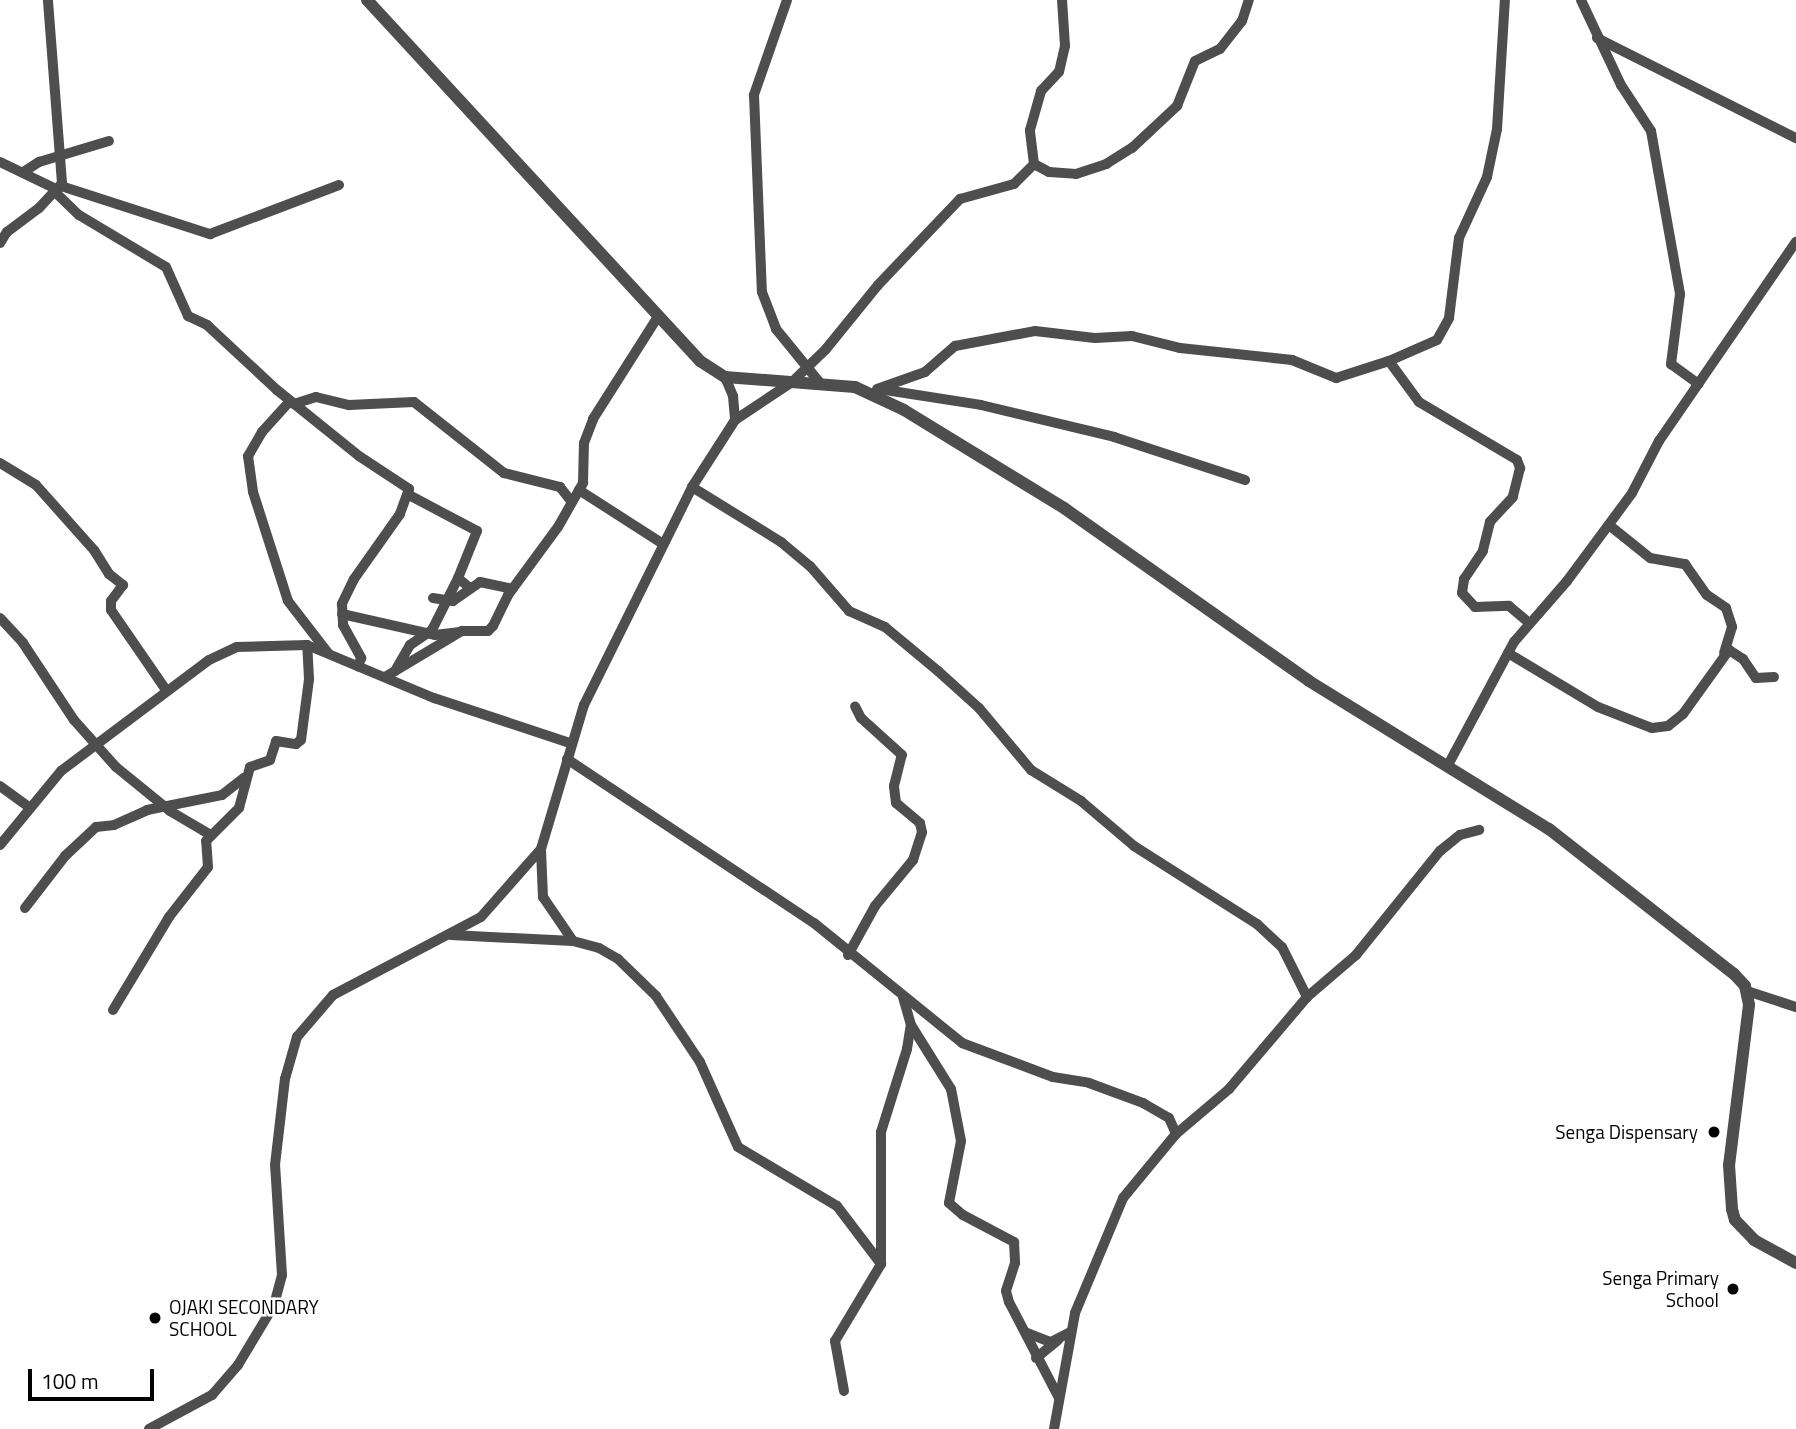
<!DOCTYPE html>
<style>
body{margin:0}
#map{position:relative;width:1796px;height:1429px;overflow:hidden;background:#fff;font-family:"Titillium Web",sans-serif}
div>[style]{position:absolute}
[style*='--x']{left:calc(var(--x)*1px);top:calc(var(--y)*1px);width:calc(var(--w)*1px);rotate:calc(var(--a)*1deg)}
.minor>*{height:10px;margin:-5px;padding:0 5px;transform-origin:5px;border-radius:5px;background:#4e4e4e}
.tertiary>*{height:12px;margin:-6px;padding:0 6px;transform-origin:6px;border-radius:6px;background:#4e4e4e}
.dots>*{width:19px;height:19px;translate:-50% -50%;box-sizing:border-box;border:4px solid #fff;border-radius:50%}
span{translate:-50% -50%;white-space:nowrap;text-align:center;line-height:1.15;-webkit-text-stroke:5px #fff;paint-order:stroke}
.poi-label{font-size:19px;color:#000}
.right{translate:-100% -50%;text-align:right}
.left{translate:0 -50%;text-align:left}
.scale{position:absolute;left:28px;top:1369px;width:126px;height:32px;box-sizing:border-box;border:4px solid #000;border-top:0;padding-left:9px;font-size:21px;line-height:24px;white-space:nowrap;color:#000;-webkit-text-stroke:5px #fff;paint-order:stroke}
</style>
<div id="map">
<div class="minor">
<i style="--x:787;--y:0;--w:101;--a:109.2"></i>
<i style="--x:754;--y:95;--w:197;--a:87.7"></i>
<i style="--x:762;--y:292;--w:40;--a:69"></i>
<i style="--x:776;--y:329;--w:70;--a:50.8"></i>
<i style="--x:1581;--y:0;--w:94;--a:64.8"></i>
<i style="--x:1621;--y:85;--w:55;--a:56.9"></i>
<i style="--x:1651;--y:131;--w:166;--a:79.9"></i>
<i style="--x:1680;--y:294;--w:71;--a:97.3"></i>
<i style="--x:1671;--y:364;--w:34;--a:36"></i>
<i style="--x:1597;--y:38;--w:223;--a:26.7"></i>
<i style="--x:0;--y:162;--w:64;--a:25.8"></i>
<i style="--x:1034;--y:164;--w:17;--a:28"></i>
<i style="--x:1049;--y:172;--w:27;--a:4"></i>
<i style="--x:1076;--y:174;--w:32;--a:-18"></i>
<i style="--x:1106;--y:164;--w:31;--a:-32"></i>
<i style="--x:1132;--y:148;--w:62;--a:-43"></i>
<i style="--x:1177;--y:106;--w:48;--a:-68.2"></i>
<i style="--x:1195;--y:61;--w:28;--a:-26"></i>
<i style="--x:1220;--y:49;--w:36;--a:-52"></i>
<i style="--x:1242;--y:21;--w:22;--a:-72"></i>
<i style="--x:25;--y:171;--w:17;--a:-33"></i>
<i style="--x:39;--y:162;--w:73;--a:-16.7"></i>
<i style="--x:61;--y:186;--w:157;--a:17.9"></i>
<i style="--x:210;--y:234;--w:138;--a:-20.8"></i>
<i style="--x:56;--y:193;--w:32;--a:44"></i>
<i style="--x:79;--y:215;--w:101;--a:30.9"></i>
<i style="--x:166;--y:267;--w:54;--a:65.8"></i>
<i style="--x:188;--y:316;--w:21;--a:25"></i>
<i style="--x:207;--y:325;--w:96;--a:42.9"></i>
<i style="--x:277;--y:390;--w:105;--a:38.8"></i>
<i style="--x:359;--y:456;--w:60;--a:33.4"></i>
<i style="--x:409;--y:489;--w:27;--a:110"></i>
<i style="--x:400;--y:514;--w:80;--a:125.3"></i>
<i style="--x:354;--y:579;--w:28;--a:116"></i>
<i style="--x:342;--y:604;--w:21;--a:87"></i>
<i style="--x:343;--y:625;--w:38;--a:61"></i>
<i style="--x:361;--y:658;--w:9;--a:108"></i>
<i style="--x:0;--y:243;--w:13;--a:-58"></i>
<i style="--x:7;--y:232;--w:40;--a:-37"></i>
<i style="--x:39;--y:208;--w:34;--a:-47"></i>
<i style="--x:62;--y:183;--w:184;--a:-94.4"></i>
<i style="--x:1389;--y:361;--w:52;--a:-23.6"></i>
<i style="--x:1437;--y:340;--w:25;--a:-61"></i>
<i style="--x:1449;--y:318;--w:81;--a:-82.9"></i>
<i style="--x:1459;--y:238;--w:67;--a:-65.3"></i>
<i style="--x:1487;--y:177;--w:49;--a:-78.2"></i>
<i style="--x:1497;--y:129;--w:129;--a:-86.5"></i>
<i style="--x:725;--y:377;--w:21;--a:67"></i>
<i style="--x:733;--y:396;--w:24;--a:85"></i>
<i style="--x:877;--y:389;--w:51;--a:-19.5"></i>
<i style="--x:925;--y:372;--w:40;--a:-41"></i>
<i style="--x:955;--y:346;--w:81;--a:-10.6"></i>
<i style="--x:1035;--y:331;--w:60;--a:6.7"></i>
<i style="--x:1095;--y:338;--w:37;--a:-3"></i>
<i style="--x:1132;--y:336;--w:49;--a:14"></i>
<i style="--x:1180;--y:348;--w:113;--a:6.1"></i>
<i style="--x:1292;--y:360;--w:48;--a:22.2"></i>
<i style="--x:1336;--y:378;--w:56;--a:-17.8"></i>
<i style="--x:1389;--y:361;--w:51;--a:53.8"></i>
<i style="--x:1419;--y:402;--w:114;--a:30.6"></i>
<i style="--x:1517;--y:460;--w:9;--a:69"></i>
<i style="--x:1520;--y:468;--w:30;--a:104"></i>
<i style="--x:1513;--y:497;--w:34;--a:133"></i>
<i style="--x:1490;--y:522;--w:30;--a:104"></i>
<i style="--x:1483;--y:551;--w:34;--a:124"></i>
<i style="--x:1464;--y:579;--w:14;--a:98"></i>
<i style="--x:1462;--y:593;--w:19;--a:47"></i>
<i style="--x:1475;--y:607;--w:34;--a:-2"></i>
<i style="--x:1509;--y:606;--w:26;--a:40"></i>
<i style="--x:879;--y:389;--w:103;--a:8.9"></i>
<i style="--x:981;--y:405;--w:137;--a:13.5"></i>
<i style="--x:1114;--y:437;--w:138;--a:18.2"></i>
<i style="--x:290;--y:401;--w:42;--a:132.1"></i>
<i style="--x:262;--y:432;--w:28;--a:120"></i>
<i style="--x:248;--y:456;--w:36;--a:82"></i>
<i style="--x:253;--y:492;--w:114;--a:72.2"></i>
<i style="--x:288;--y:601;--w:66;--a:52.4"></i>
<i style="--x:294;--y:404;--w:23;--a:-18"></i>
<i style="--x:316;--y:397;--w:34;--a:14"></i>
<i style="--x:349;--y:405;--w:65;--a:-2.6"></i>
<i style="--x:414;--y:402;--w:115;--a:38.3"></i>
<i style="--x:504;--y:473;--w:58;--a:14"></i>
<i style="--x:560;--y:487;--w:18;--a:52"></i>
<i style="--x:0;--y:463;--w:42;--a:31.4"></i>
<i style="--x:36;--y:485;--w:87;--a:48.3"></i>
<i style="--x:94;--y:550;--w:28;--a:58"></i>
<i style="--x:109;--y:574;--w:18;--a:38"></i>
<i style="--x:123;--y:585;--w:20;--a:127"></i>
<i style="--x:111;--y:601;--w:9;--a:90"></i>
<i style="--x:111;--y:610;--w:97;--a:55.5"></i>
<i style="--x:692;--y:487;--w:105;--a:31.7"></i>
<i style="--x:781;--y:542;--w:38;--a:40"></i>
<i style="--x:810;--y:566;--w:60;--a:49.1"></i>
<i style="--x:849;--y:611;--w:39;--a:24"></i>
<i style="--x:885;--y:627;--w:69;--a:39.7"></i>
<i style="--x:938;--y:671;--w:55;--a:42.1"></i>
<i style="--x:979;--y:708;--w:81;--a:50"></i>
<i style="--x:1031;--y:770;--w:59;--a:31.8"></i>
<i style="--x:1081;--y:801;--w:70;--a:40.3"></i>
<i style="--x:1134;--y:846;--w:146;--a:32.4"></i>
<i style="--x:1257;--y:924;--w:34;--a:43"></i>
<i style="--x:1282;--y:947;--w:56;--a:63.4"></i>
<i style="--x:579;--y:490;--w:100;--a:32.7"></i>
<i style="--x:409;--y:495;--w:77;--a:27.9"></i>
<i style="--x:477;--y:531;--w:51;--a:112"></i>
<i style="--x:458;--y:578;--w:16;--a:40"></i>
<i style="--x:1609;--y:525;--w:53;--a:38.8"></i>
<i style="--x:1650;--y:558;--w:36;--a:10"></i>
<i style="--x:1685;--y:564;--w:38;--a:55"></i>
<i style="--x:1707;--y:595;--w:23;--a:34"></i>
<i style="--x:1726;--y:608;--w:20;--a:72"></i>
<i style="--x:1732;--y:627;--w:27;--a:107"></i>
<i style="--x:433;--y:598;--w:20;--a:9"></i>
<i style="--x:453;--y:601;--w:33;--a:-35"></i>
<i style="--x:480;--y:582;--w:33;--a:12"></i>
<i style="--x:342;--y:614;--w:95;--a:12.7"></i>
<i style="--x:435;--y:635;--w:23;--a:-7"></i>
<i style="--x:0;--y:618;--w:34;--a:47"></i>
<i style="--x:23;--y:643;--w:92;--a:56.5"></i>
<i style="--x:74;--y:720;--w:63;--a:48.2"></i>
<i style="--x:116;--y:767;--w:70;--a:39.2"></i>
<i style="--x:170;--y:811;--w:45;--a:30.5"></i>
<i style="--x:1508;--y:653;--w:105;--a:31"></i>
<i style="--x:1598;--y:707;--w:58;--a:21.3"></i>
<i style="--x:1652;--y:728;--w:16;--a:-7"></i>
<i style="--x:1668;--y:726;--w:19;--a:-39"></i>
<i style="--x:1683;--y:714;--w:79;--a:-54.3"></i>
<i style="--x:1729;--y:650;--w:17;--a:33"></i>
<i style="--x:1743;--y:659;--w:23;--a:56"></i>
<i style="--x:1756;--y:678;--w:18;--a:-3"></i>
<i style="--x:395;--y:671;--w:30;--a:-60"></i>
<i style="--x:410;--y:645;--w:27;--a:-34"></i>
<i style="--x:432;--y:630;--w:58;--a:-63.4"></i>
<i style="--x:385;--y:677;--w:90;--a:-30.9"></i>
<i style="--x:462;--y:631;--w:26;--a:0"></i>
<i style="--x:488;--y:631;--w:7;--a:-45"></i>
<i style="--x:493;--y:626;--w:34;--a:-64"></i>
<i style="--x:508;--y:595;--w:84;--a:-53.7"></i>
<i style="--x:558;--y:527;--w:51;--a:-60.4"></i>
<i style="--x:583;--y:483;--w:40;--a:-88.6"></i>
<i style="--x:584;--y:443;--w:26;--a:-69"></i>
<i style="--x:593;--y:419;--w:120;--a:-57.6"></i>
<i style="--x:567;--y:759;--w:296;--a:33.6"></i>
<i style="--x:814;--y:923;--w:191;--a:39"></i>
<i style="--x:962;--y:1043;--w:97;--a:20.5"></i>
<i style="--x:1053;--y:1077;--w:36;--a:9"></i>
<i style="--x:1089;--y:1083;--w:58;--a:20.3"></i>
<i style="--x:1143;--y:1103;--w:30;--a:30"></i>
<i style="--x:1169;--y:1118;--w:17;--a:66"></i>
<i style="--x:1448;--y:765;--w:140;--a:-61.8"></i>
<i style="--x:1514;--y:642;--w:81;--a:-49"></i>
<i style="--x:1567;--y:581;--w:109;--a:-53.5"></i>
<i style="--x:1632;--y:493;--w:59;--a:-62.6"></i>
<i style="--x:1659;--y:441;--w:242;--a:-55.5"></i>
<i style="--x:0;--y:786;--w:34;--a:36"></i>
<i style="--x:0;--y:845;--w:96;--a:-50.5"></i>
<i style="--x:61;--y:771;--w:185;--a:-36.9"></i>
<i style="--x:209;--y:660;--w:31;--a:-25"></i>
<i style="--x:237;--y:647;--w:70;--a:-1.6"></i>
<i style="--x:307;--y:645;--w:138;--a:22.7"></i>
<i style="--x:434;--y:698;--w:143;--a:18.3"></i>
<i style="--x:541;--y:850;--w:47;--a:87.6"></i>
<i style="--x:543;--y:897;--w:53;--a:55.7"></i>
<i style="--x:25;--y:908;--w:66;--a:-52.4"></i>
<i style="--x:65;--y:856;--w:42;--a:-43.1"></i>
<i style="--x:96;--y:827;--w:18;--a:-6"></i>
<i style="--x:114;--y:825;--w:36;--a:-24"></i>
<i style="--x:147;--y:810;--w:76;--a:-11.3"></i>
<i style="--x:222;--y:795;--w:28;--a:-38"></i>
<i style="--x:451;--y:935;--w:122;--a:2.8"></i>
<i style="--x:573;--y:941;--w:27;--a:15"></i>
<i style="--x:599;--y:948;--w:22;--a:30"></i>
<i style="--x:618;--y:959;--w:53;--a:44.2"></i>
<i style="--x:656;--y:996;--w:79;--a:56.3"></i>
<i style="--x:700;--y:1062;--w:93;--a:65.9"></i>
<i style="--x:738;--y:1147;--w:115;--a:30.8"></i>
<i style="--x:837;--y:1206;--w:73;--a:52.8"></i>
<i style="--x:848;--y:955;--w:56;--a:-61.1"></i>
<i style="--x:875;--y:906;--w:60;--a:-50.4"></i>
<i style="--x:913;--y:860;--w:29;--a:-72"></i>
<i style="--x:922;--y:832;--w:9;--a:-103"></i>
<i style="--x:920;--y:823;--w:31;--a:-140"></i>
<i style="--x:896;--y:803;--w:17;--a:-97"></i>
<i style="--x:894;--y:786;--w:32;--a:-76"></i>
<i style="--x:902;--y:755;--w:55;--a:-137.9"></i>
<i style="--x:861;--y:718;--w:13;--a:-117"></i>
<i style="--x:1747;--y:991;--w:52;--a:18.1"></i>
<i style="--x:113;--y:1010;--w:109;--a:-58.9"></i>
<i style="--x:169;--y:917;--w:63;--a:-52"></i>
<i style="--x:208;--y:867;--w:26;--a:-94"></i>
<i style="--x:206;--y:841;--w:47;--a:-45"></i>
<i style="--x:239;--y:808;--w:42;--a:-75"></i>
<i style="--x:250;--y:767;--w:21;--a:-19"></i>
<i style="--x:270;--y:760;--w:20;--a:-72"></i>
<i style="--x:276;--y:741;--w:20;--a:9"></i>
<i style="--x:296;--y:744;--w:6;--a:-39"></i>
<i style="--x:301;--y:740;--w:62;--a:-82.5"></i>
<i style="--x:309;--y:679;--w:34;--a:-93"></i>
<i style="--x:911;--y:1025;--w:75;--a:58"></i>
<i style="--x:951;--y:1089;--w:53;--a:79.1"></i>
<i style="--x:961;--y:1141;--w:63;--a:101"></i>
<i style="--x:949;--y:1203;--w:18;--a:41"></i>
<i style="--x:963;--y:1215;--w:58;--a:27.9"></i>
<i style="--x:1014;--y:1242;--w:21;--a:87"></i>
<i style="--x:1015;--y:1263;--w:29;--a:108"></i>
<i style="--x:1006;--y:1291;--w:11;--a:75"></i>
<i style="--x:1009;--y:1302;--w:108;--a:62.5"></i>
<i style="--x:1027;--y:1333;--w:26;--a:21"></i>
<i style="--x:1051;--y:1342;--w:22;--a:-27"></i>
<i style="--x:1036;--y:1358;--w:28;--a:-39"></i>
<i style="--x:844;--y:1391;--w:51;--a:-100.2"></i>
<i style="--x:835;--y:1341;--w:90;--a:-59.1"></i>
<i style="--x:881;--y:1264;--w:132;--a:-90"></i>
<i style="--x:881;--y:1132;--w:87;--a:-72.6"></i>
<i style="--x:907;--y:1049;--w:24;--a:-81"></i>
<i style="--x:911;--y:1025;--w:29;--a:-106"></i>
<i style="--x:149;--y:1429;--w:72;--a:-28.4"></i>
<i style="--x:212;--y:1395;--w:40;--a:-49"></i>
<i style="--x:238;--y:1365;--w:70;--a:-59"></i>
<i style="--x:274;--y:1305;--w:31;--a:-75"></i>
<i style="--x:282;--y:1275;--w:110;--a:-93.6"></i>
<i style="--x:275;--y:1165;--w:87;--a:-83.4"></i>
<i style="--x:285;--y:1079;--w:44;--a:-74.1"></i>
<i style="--x:297;--y:1037;--w:55;--a:-49.4"></i>
<i style="--x:333;--y:995;--w:167;--a:-27.8"></i>
<i style="--x:481;--y:917;--w:91;--a:-48.6"></i>
<i style="--x:541;--y:849;--w:150;--a:-73.4"></i>
<i style="--x:584;--y:705;--w:243;--a:-63.6"></i>
<i style="--x:692;--y:487;--w:80;--a:-57.3"></i>
<i style="--x:735;--y:420;--w:69;--a:-33.7"></i>
<i style="--x:792;--y:382;--w:47;--a:-44.1"></i>
<i style="--x:826;--y:349;--w:82;--a:-50.9"></i>
<i style="--x:878;--y:285;--w:119;--a:-46.4"></i>
<i style="--x:960;--y:199;--w:56;--a:-15.5"></i>
<i style="--x:1014;--y:184;--w:28;--a:-45"></i>
<i style="--x:1034;--y:164;--w:34;--a:-97"></i>
<i style="--x:1030;--y:130;--w:41;--a:-74.2"></i>
<i style="--x:1041;--y:91;--w:26;--a:-47"></i>
<i style="--x:1059;--y:72;--w:27;--a:-77"></i>
<i style="--x:1065;--y:46;--w:46;--a:-93.7"></i>
<i style="--x:1054;--y:1429;--w:118;--a:-79.7"></i>
<i style="--x:1075;--y:1313;--w:125;--a:-67.3"></i>
<i style="--x:1123;--y:1198;--w:83;--a:-50.4"></i>
<i style="--x:1176;--y:1134;--w:70;--a:-40.3"></i>
<i style="--x:1229;--y:1089;--w:121;--a:-49.7"></i>
<i style="--x:1307;--y:997;--w:65;--a:-40.6"></i>
<i style="--x:1356;--y:955;--w:134;--a:-51.1"></i>
<i style="--x:1440;--y:851;--w:26;--a:-39"></i>
<i style="--x:1460;--y:835;--w:20;--a:-15"></i>
</div>
<div class="tertiary">
<i style="--x:367;--y:0;--w:491;--a:47.3"></i>
<i style="--x:700;--y:361;--w:30;--a:33"></i>
<i style="--x:725;--y:377;--w:130;--a:4.4"></i>
<i style="--x:855;--y:387;--w:54;--a:25.1"></i>
<i style="--x:904;--y:410;--w:188;--a:31.5"></i>
<i style="--x:1064;--y:508;--w:300;--a:35.2"></i>
<i style="--x:1309;--y:681;--w:282;--a:31.7"></i>
<i style="--x:1549;--y:829;--w:235;--a:38.1"></i>
<i style="--x:1734;--y:974;--w:16;--a:47"></i>
<i style="--x:1745;--y:986;--w:19;--a:78"></i>
<i style="--x:1749;--y:1005;--w:161;--a:97.1"></i>
<i style="--x:1729;--y:1165;--w:44;--a:86.1"></i>
<i style="--x:1732;--y:1209;--w:11;--a:75"></i>
<i style="--x:1735;--y:1220;--w:28;--a:46"></i>
<i style="--x:1754;--y:1240;--w:48;--a:28.7"></i>
</div>
<div class="dots">
<i style="left:1714px;top:1132px;background:#000"></i>
<i style="left:1733px;top:1289px;background:#000"></i>
<i style="left:155px;top:1318px;background:#000"></i>
</div>
<div class="poi-label">
<span class="right" style="left:1698px;top:1132px">Senga Dispensary</span>
<span class="right" style="left:1719px;top:1289px">Senga Primary<br>School</span>
<span class="left" style="left:169px;top:1318px">OJAKI SECONDARY<br>SCHOOL</span>
</div>
<div class="scale">100 m</div>
</div>
